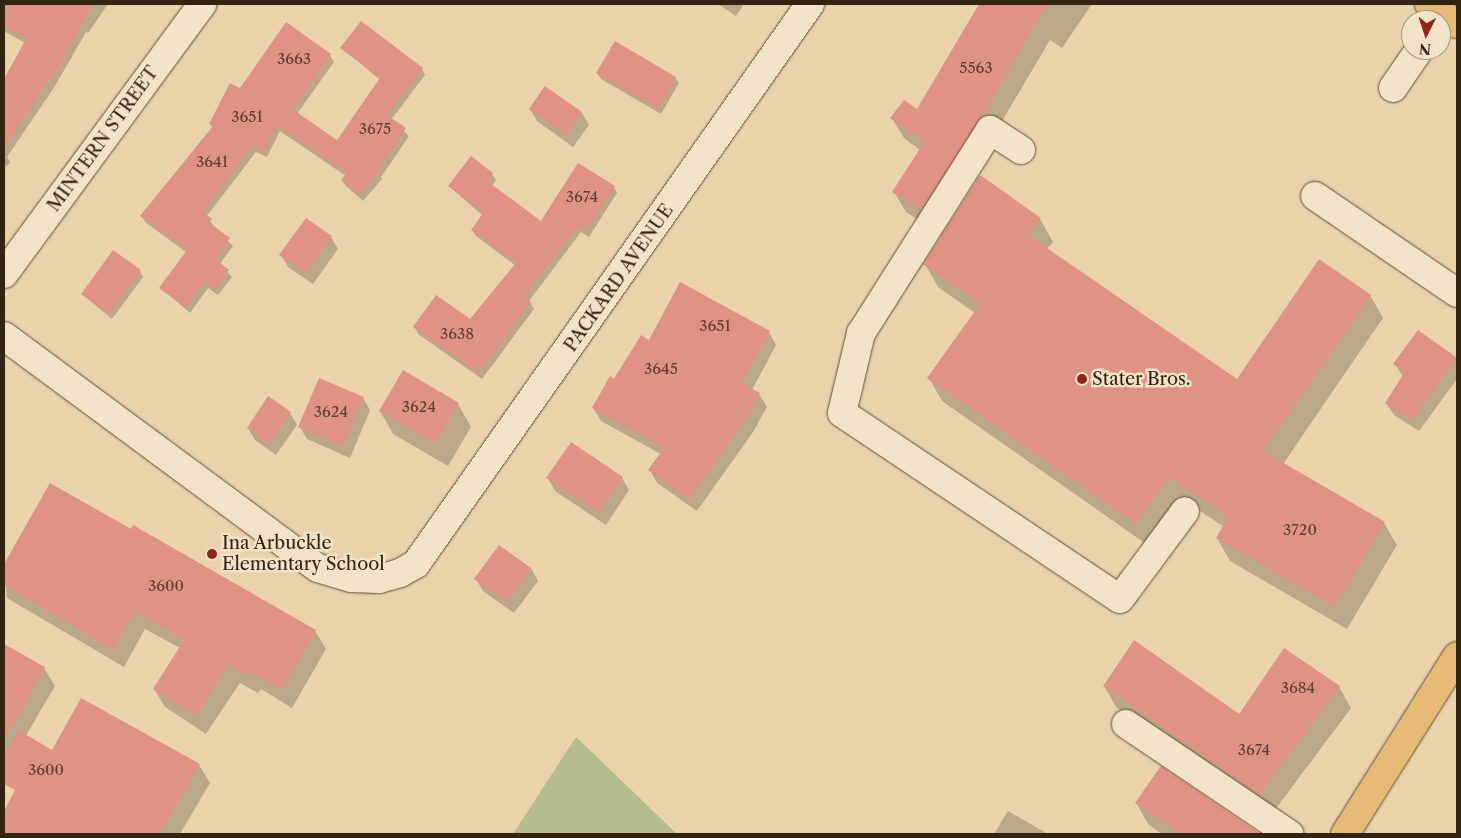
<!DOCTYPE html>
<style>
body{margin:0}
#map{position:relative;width:1461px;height:838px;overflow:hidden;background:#ead2ab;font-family:"Libre Caslon Text",serif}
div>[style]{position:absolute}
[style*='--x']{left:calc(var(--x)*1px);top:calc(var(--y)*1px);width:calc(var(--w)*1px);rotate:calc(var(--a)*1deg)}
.green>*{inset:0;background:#b4bd8b}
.shadow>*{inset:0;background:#0003}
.building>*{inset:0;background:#e09285}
.roads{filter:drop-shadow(0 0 1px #605039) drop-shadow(0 0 1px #605039)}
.minor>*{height:28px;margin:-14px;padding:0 14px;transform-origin:14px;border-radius:14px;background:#f1e2c8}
.major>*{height:28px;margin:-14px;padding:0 14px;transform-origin:14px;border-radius:14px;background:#e5b976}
.dots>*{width:14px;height:14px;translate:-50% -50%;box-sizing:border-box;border:2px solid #f1e2c8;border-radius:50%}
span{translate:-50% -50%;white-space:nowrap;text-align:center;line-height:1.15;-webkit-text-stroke:5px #f1e2c8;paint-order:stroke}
.number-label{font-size:15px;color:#5e4030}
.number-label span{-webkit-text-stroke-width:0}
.street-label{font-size:18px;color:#322413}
.poi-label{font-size:18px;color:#322413}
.left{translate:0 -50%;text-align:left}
.frame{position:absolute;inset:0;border:5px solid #322413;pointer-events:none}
.north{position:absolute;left:1401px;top:10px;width:50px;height:50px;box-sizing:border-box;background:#f1e2c8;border:1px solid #a59680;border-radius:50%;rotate:184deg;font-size:14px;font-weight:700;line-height:20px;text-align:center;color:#322413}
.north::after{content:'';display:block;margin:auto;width:18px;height:22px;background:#8f2418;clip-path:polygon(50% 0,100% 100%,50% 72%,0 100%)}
</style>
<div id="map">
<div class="green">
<i style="clip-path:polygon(576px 737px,677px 834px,513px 834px)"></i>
</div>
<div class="shadow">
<i style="clip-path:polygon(4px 4px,39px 4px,51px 11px,56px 4px,108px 4px,88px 33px,86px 32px,55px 86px,7px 157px,10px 162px,4px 169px,4px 81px,25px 43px,4px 31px)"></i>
<i style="clip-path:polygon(718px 4px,744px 4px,736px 16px)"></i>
<i style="clip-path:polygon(980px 4px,987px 7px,989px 4px,1092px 4px,1062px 48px,1050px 40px,992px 138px,933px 229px,906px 212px,894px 192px,920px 150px,904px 138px,892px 118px,917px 111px)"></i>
<i style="clip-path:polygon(342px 48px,422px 69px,425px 75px,391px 120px,409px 136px,381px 177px,382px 179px,363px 201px,346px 186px,342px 180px,346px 176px,280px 131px,267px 157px,256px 152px,206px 217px,233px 246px,220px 264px,232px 277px,218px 295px,208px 288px,190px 313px,161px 288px,187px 253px,145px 222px,142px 216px,213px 128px,210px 124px,240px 89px,330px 55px,334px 62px,297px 114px,337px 142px,380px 80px)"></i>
<i style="clip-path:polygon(597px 73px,675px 77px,679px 83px,661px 114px,601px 79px)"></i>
<i style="clip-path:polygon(545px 87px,582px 113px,589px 125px,573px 147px,537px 121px,530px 109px)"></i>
<i style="clip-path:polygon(492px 174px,496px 180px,492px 186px,541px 223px,614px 187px,617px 193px,589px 237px,581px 232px,529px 301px,534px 309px,482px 379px,418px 334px,415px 327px,470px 321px,516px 266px,476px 236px,472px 230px,483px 216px,449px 186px)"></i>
<i style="clip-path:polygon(1040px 219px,1053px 242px,1047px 249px,1237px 381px,1370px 295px,1383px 318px,1283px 464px,1384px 523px,1397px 545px,1347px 629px,1230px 561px,1217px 538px,1224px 527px,1182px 499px,1149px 546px,942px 401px,929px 378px,975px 313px,938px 287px,925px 264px)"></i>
<i style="clip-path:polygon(331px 237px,338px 249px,313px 284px,288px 267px,281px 255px)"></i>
<i style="clip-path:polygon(140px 271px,143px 277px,112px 319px,82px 294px)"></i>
<i style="clip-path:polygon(769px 332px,776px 345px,752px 390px,759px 394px,767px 407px,753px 432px,697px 511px,657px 483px,650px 470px,661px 454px,601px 421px,593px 408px,649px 342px)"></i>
<i style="clip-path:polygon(1456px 359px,1457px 379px,1419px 431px,1394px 415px,1386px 403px,1403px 377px,1395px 364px)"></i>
<i style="clip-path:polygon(363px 398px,370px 410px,350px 458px,307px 439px,300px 427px)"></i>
<i style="clip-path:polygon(458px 404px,471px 427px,448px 466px,393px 434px,380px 411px)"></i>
<i style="clip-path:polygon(290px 413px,297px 425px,276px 455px,255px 440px,248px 428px)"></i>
<i style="clip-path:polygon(548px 478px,622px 478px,629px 490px,606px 525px,555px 491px)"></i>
<i style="clip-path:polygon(51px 485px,315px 631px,326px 649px,292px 708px,261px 689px,258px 693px,240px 683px,206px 734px,165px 707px,154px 689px,180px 648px,145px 629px,124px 667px,7px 598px,4px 567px)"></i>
<i style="clip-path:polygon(531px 568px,538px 581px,514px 613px,483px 591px,476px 579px)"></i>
<i style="clip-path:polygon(4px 645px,44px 668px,55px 686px,4px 773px)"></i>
<i style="clip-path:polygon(1104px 686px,1239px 716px,1339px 687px,1351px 708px,1271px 815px,1116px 707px)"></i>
<i style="clip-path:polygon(41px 745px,53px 752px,199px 765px,210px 783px,180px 834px,4px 834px,4px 814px)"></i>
<i style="clip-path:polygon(1161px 768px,1259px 834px,1162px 834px,1149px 825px,1136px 803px)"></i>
<i style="clip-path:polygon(1008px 811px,1048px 834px,994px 834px)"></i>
</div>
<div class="building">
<i style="clip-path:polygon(4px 4px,93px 4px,51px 80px,49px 79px,4px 148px,4px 79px,26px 39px,4px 27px)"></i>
<i style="clip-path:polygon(979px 4px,1047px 4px,981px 118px,921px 210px,892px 192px,924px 142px,890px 118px,904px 100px,917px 109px)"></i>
<i style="clip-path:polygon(361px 21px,423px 68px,387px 115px,406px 128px,378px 170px,380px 172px,358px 195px,341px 180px,347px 173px,277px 126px,263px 151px,253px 146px,202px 212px,212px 219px,209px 223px,230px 238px,215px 259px,229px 270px,214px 290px,204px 282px,186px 308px,159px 288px,187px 250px,140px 216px,213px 126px,209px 124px,230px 83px,240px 88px,286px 22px,331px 54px,292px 109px,337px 140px,380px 78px,340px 48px)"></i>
<i style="clip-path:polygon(615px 41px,676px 77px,658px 109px,596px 73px)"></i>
<i style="clip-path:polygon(545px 86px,582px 112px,566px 135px,529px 109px)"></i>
<i style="clip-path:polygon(471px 156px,493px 173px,487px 181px,541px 221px,578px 163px,615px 186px,585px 231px,578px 226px,524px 296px,531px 302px,478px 373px,413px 327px,436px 295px,470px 319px,516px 263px,471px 230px,483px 213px,448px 186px)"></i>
<i style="clip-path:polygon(980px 175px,1041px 218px,1028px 235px,1237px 379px,1319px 259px,1371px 295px,1263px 451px,1385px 522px,1334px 607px,1216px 538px,1228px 517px,1169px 477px,1135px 524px,927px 378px,980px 304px,923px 264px)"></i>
<i style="clip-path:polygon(306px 218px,332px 236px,306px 273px,279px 255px)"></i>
<i style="clip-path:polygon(113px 250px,141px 270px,109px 314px,81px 294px)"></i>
<i style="clip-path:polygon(680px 282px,770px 331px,741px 383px,760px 393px,746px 419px,689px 499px,648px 470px,664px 448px,592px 408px,610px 376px,614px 379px,641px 335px,649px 340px)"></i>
<i style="clip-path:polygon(1418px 330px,1457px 358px,1412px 420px,1385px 403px,1405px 372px,1393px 364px)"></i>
<i style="clip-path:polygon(403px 370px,459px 403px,435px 443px,379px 411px)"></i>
<i style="clip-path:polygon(319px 378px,364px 397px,343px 446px,298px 427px)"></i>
<i style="clip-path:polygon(268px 396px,291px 412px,269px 444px,247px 428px)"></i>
<i style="clip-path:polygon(571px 442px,623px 477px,599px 513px,546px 478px)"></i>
<i style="clip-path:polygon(50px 483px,131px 529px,133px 525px,316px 630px,282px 690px,250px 672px,248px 676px,229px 665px,196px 716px,153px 689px,184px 640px,135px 611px,113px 650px,4px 585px,4px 564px)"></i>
<i style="clip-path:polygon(499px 545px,531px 568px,507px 602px,474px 579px)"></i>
<i style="clip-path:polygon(1134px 640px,1239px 714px,1284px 648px,1340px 686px,1259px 795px,1103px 686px)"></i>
<i style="clip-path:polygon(4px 644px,45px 667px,4px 740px)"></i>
<i style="clip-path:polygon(81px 698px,200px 764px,159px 834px,4px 834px,4px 811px,15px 790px,4px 784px,4px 756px,18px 730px,52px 750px)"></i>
<i style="clip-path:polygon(1161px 766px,1261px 834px,1180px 834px,1135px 803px)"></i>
</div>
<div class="roads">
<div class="minor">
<i style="--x:1393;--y:88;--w:46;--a:-55.6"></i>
<i style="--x:1021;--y:150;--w:37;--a:-147"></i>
<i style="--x:990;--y:130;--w:241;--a:122.4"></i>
<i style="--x:861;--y:333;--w:82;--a:103.4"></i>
<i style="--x:842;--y:413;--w:334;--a:33.8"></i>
<i style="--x:1120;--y:599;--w:109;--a:-53.5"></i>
<i style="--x:1315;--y:196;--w:172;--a:34.3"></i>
<i style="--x:4;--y:274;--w:335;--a:-53.7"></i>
<i style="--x:4;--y:336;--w:390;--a:36.5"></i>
<i style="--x:318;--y:568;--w:34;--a:17"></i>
<i style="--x:351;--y:578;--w:28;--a:2"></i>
<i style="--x:379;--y:579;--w:22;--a:-16"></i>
<i style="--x:400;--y:573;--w:18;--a:-29"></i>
<i style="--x:416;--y:564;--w:685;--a:-54.87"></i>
<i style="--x:1126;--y:724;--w:197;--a:34"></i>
</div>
<div class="major">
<i style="--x:1429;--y:4;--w:34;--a:36"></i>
<i style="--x:1345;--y:834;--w:210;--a:-57.8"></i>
</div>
</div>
<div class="dots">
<i style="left:1082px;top:379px;background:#8f2418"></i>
<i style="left:212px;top:554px;background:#8f2418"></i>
</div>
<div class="number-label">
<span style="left:294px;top:59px">3663</span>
<span style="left:976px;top:68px">5563</span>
<span style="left:247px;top:117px">3651</span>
<span style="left:375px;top:129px">3675</span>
<span style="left:212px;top:162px">3641</span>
<span style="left:582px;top:197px">3674</span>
<span style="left:715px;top:326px">3651</span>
<span style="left:457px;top:334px">3638</span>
<span style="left:661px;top:369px">3645</span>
<span style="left:419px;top:407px">3624</span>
<span style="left:331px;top:412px">3624</span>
<span style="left:1300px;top:530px">3720</span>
<span style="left:166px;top:586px">3600</span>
<span style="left:1298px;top:688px">3684</span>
<span style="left:1254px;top:750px">3674</span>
<span style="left:46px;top:770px">3600</span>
</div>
<div class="street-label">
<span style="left:103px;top:139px;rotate:-54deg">MINTERN STREET</span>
<span style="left:619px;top:278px;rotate:-55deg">PACKARD AVENUE</span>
</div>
<div class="poi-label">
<span class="left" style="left:1092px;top:379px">Stater Bros.</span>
<span class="left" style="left:222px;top:554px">Ina Arbuckle<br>Elementary School</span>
</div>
<div class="frame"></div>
<div class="north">N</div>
</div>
